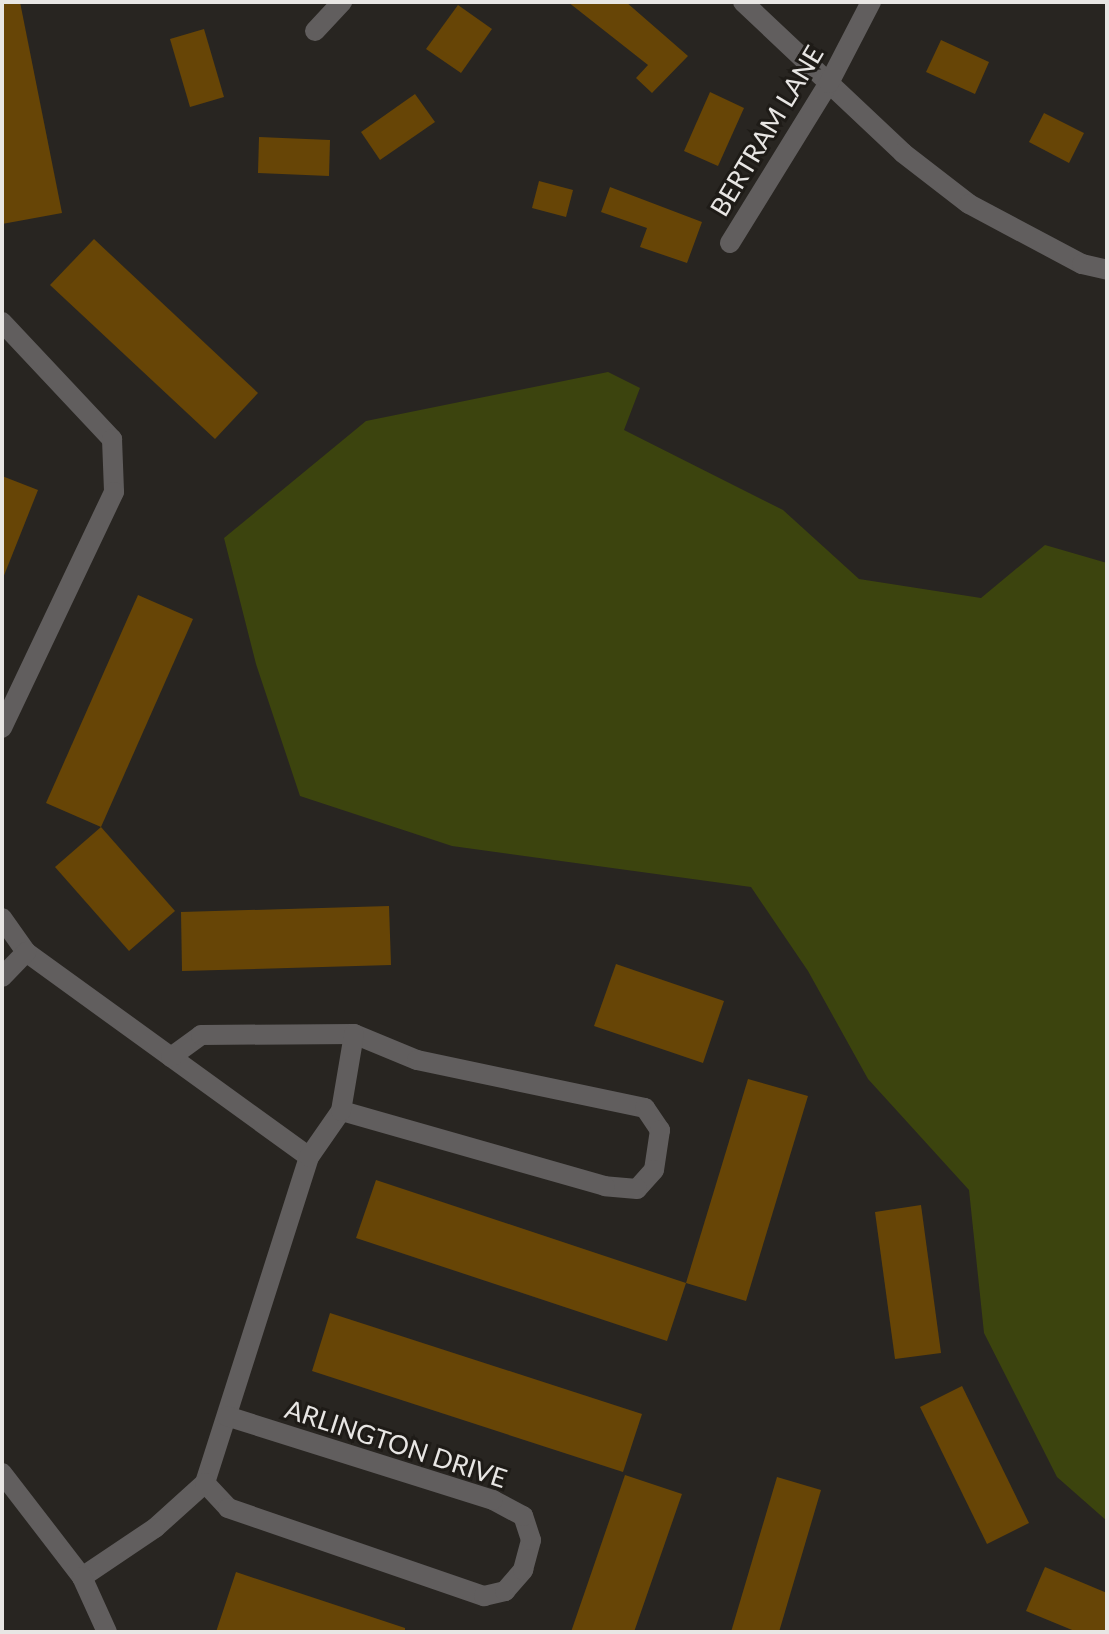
<!DOCTYPE html>
<style>
body{margin:0}
#map{position:relative;width:1109px;height:1634px;overflow:hidden;background:#282521;font-family:Lato,sans-serif}
div>[style]{position:absolute}
[style*='--x']{left:calc(var(--x)*1px);top:calc(var(--y)*1px);width:calc(var(--w)*1px);rotate:calc(var(--a)*1deg)}
.green>*{inset:0;background:#3c440e}
.building>*{inset:0;background:#674506}
.street>*{height:20px;margin:-10px;padding:0 10px;transform-origin:10px;border-radius:10px;background:#615e5e}
span{translate:-50% -50%;white-space:nowrap;text-align:center;line-height:1.15;-webkit-text-stroke:6px #1e1b17;paint-order:stroke}
.street-label{font-size:26px;color:#e8e6e4}
.frame{position:absolute;inset:0;border:4px solid #e8e6e4;pointer-events:none}
</style>
<div id="map">
<div class="green">
<i style="clip-path:polygon(608px 372px,640px 388px,624px 430px,783px 510px,859px 579px,981px 598px,1045px 545px,1107px 563px,1107px 1521px,1057px 1477px,984px 1333px,969px 1190px,868px 1079px,808px 971px,751px 887px,452px 846px,300px 796px,256px 664px,224px 538px,366px 421px)"></i>
</div>
<div class="building">
<i style="clip-path:polygon(2px 2px,20px 2px,62px 213px,2px 224px)"></i>
<i style="clip-path:polygon(568px 2px,626px 2px,688px 56px,652px 93px,636px 78px,648px 65px)"></i>
<i style="clip-path:polygon(458px 5px,492px 29px,461px 73px,426px 49px)"></i>
<i style="clip-path:polygon(204px 29px,224px 97px,190px 107px,170px 39px)"></i>
<i style="clip-path:polygon(941px 40px,989px 62px,975px 94px,926px 72px)"></i>
<i style="clip-path:polygon(710px 92px,744px 108px,718px 166px,684px 151px)"></i>
<i style="clip-path:polygon(415px 94px,435px 122px,380px 160px,361px 132px)"></i>
<i style="clip-path:polygon(1044px 113px,1084px 133px,1069px 163px,1029px 142px)"></i>
<i style="clip-path:polygon(259px 137px,330px 140px,329px 176px,258px 173px)"></i>
<i style="clip-path:polygon(539px 181px,573px 190px,566px 217px,532px 208px)"></i>
<i style="clip-path:polygon(610px 187px,702px 222px,687px 263px,640px 247px,647px 228px,601px 212px)"></i>
<i style="clip-path:polygon(94px 239px,258px 393px,215px 439px,50px 285px)"></i>
<i style="clip-path:polygon(2px 476px,38px 490px,3px 578px,2px 578px)"></i>
<i style="clip-path:polygon(138px 595px,193px 619px,101px 827px,46px 803px)"></i>
<i style="clip-path:polygon(101px 827px,175px 911px,129px 951px,55px 867px)"></i>
<i style="clip-path:polygon(389px 906px,391px 965px,182px 971px,181px 912px)"></i>
<i style="clip-path:polygon(616px 964px,724px 1001px,703px 1063px,594px 1026px)"></i>
<i style="clip-path:polygon(748px 1079px,808px 1096px,746px 1301px,686px 1283px)"></i>
<i style="clip-path:polygon(376px 1180px,686px 1283px,667px 1341px,356px 1238px)"></i>
<i style="clip-path:polygon(921px 1205px,941px 1353px,895px 1359px,875px 1212px)"></i>
<i style="clip-path:polygon(330px 1313px,642px 1414px,623px 1472px,312px 1371px)"></i>
<i style="clip-path:polygon(962px 1386px,1029px 1523px,987px 1544px,920px 1407px)"></i>
<i style="clip-path:polygon(625px 1475px,682px 1494px,634px 1632px,571px 1632px)"></i>
<i style="clip-path:polygon(777px 1477px,821px 1490px,779px 1632px,731px 1632px)"></i>
<i style="clip-path:polygon(1045px 1567px,1107px 1593px,1107px 1632px,1077px 1632px,1026px 1611px)"></i>
<i style="clip-path:polygon(236px 1572px,405px 1628px,405px 1632px,216px 1632px)"></i>
</div>
<div class="street">
<i style="--x:743;--y:2;--w:220;--a:43.3"></i>
<i style="--x:903;--y:153;--w:83;--a:37.7"></i>
<i style="--x:969;--y:204;--w:128;--a:28"></i>
<i style="--x:1082;--y:264;--w:26;--a:13"></i>
<i style="--x:315;--y:31;--w:40;--a:-47"></i>
<i style="--x:730;--y:243;--w:188;--a:-58.3"></i>
<i style="--x:829;--y:83;--w:91;--a:-62.6"></i>
<i style="--x:2;--y:322;--w:161;--a:46.8"></i>
<i style="--x:112;--y:439;--w:53;--a:87.8"></i>
<i style="--x:114;--y:492;--w:261;--a:115.4"></i>
<i style="--x:2;--y:918;--w:42;--a:54.8"></i>
<i style="--x:26;--y:952;--w:349;--a:35.9"></i>
<i style="--x:309;--y:1157;--w:342;--a:107.7"></i>
<i style="--x:205;--y:1483;--w:67;--a:138"></i>
<i style="--x:155;--y:1528;--w:88;--a:146.1"></i>
<i style="--x:2;--y:977;--w:35;--a:-46"></i>
<i style="--x:171;--y:1057;--w:37;--a:-36"></i>
<i style="--x:201;--y:1035;--w:153;--a:-0.4"></i>
<i style="--x:354;--y:1034;--w:68;--a:22.4"></i>
<i style="--x:417;--y:1060;--w:233;--a:11.9"></i>
<i style="--x:645;--y:1108;--w:27;--a:56"></i>
<i style="--x:660;--y:1130;--w:40;--a:98.5"></i>
<i style="--x:654;--y:1170;--w:25;--a:132"></i>
<i style="--x:637;--y:1189;--w:32;--a:-175"></i>
<i style="--x:605;--y:1186;--w:274;--a:-164.1"></i>
<i style="--x:309;--y:1157;--w:56;--a:-55.2"></i>
<i style="--x:341;--y:1111;--w:78;--a:-80.4"></i>
<i style="--x:2;--y:1473;--w:131;--a:52.4"></i>
<i style="--x:82;--y:1577;--w:60;--a:65.6"></i>
<i style="--x:205;--y:1483;--w:34;--a:47"></i>
<i style="--x:228;--y:1508;--w:271;--a:19"></i>
<i style="--x:484;--y:1596;--w:22;--a:-13"></i>
<i style="--x:505;--y:1591;--w:28;--a:-49"></i>
<i style="--x:523;--y:1570;--w:31;--a:-75"></i>
<i style="--x:531;--y:1540;--w:25;--a:-108"></i>
<i style="--x:523;--y:1516;--w:34;--a:-152"></i>
<i style="--x:493;--y:1500;--w:279;--a:-162.5"></i>
</div>
<div class="street-label">
<span style="left:767px;top:131px;rotate:-59deg">BERTRAM LANE</span>
<span style="left:396px;top:1444px;rotate:18deg">ARLINGTON DRIVE</span>
</div>
<div class="frame"></div>
</div>
